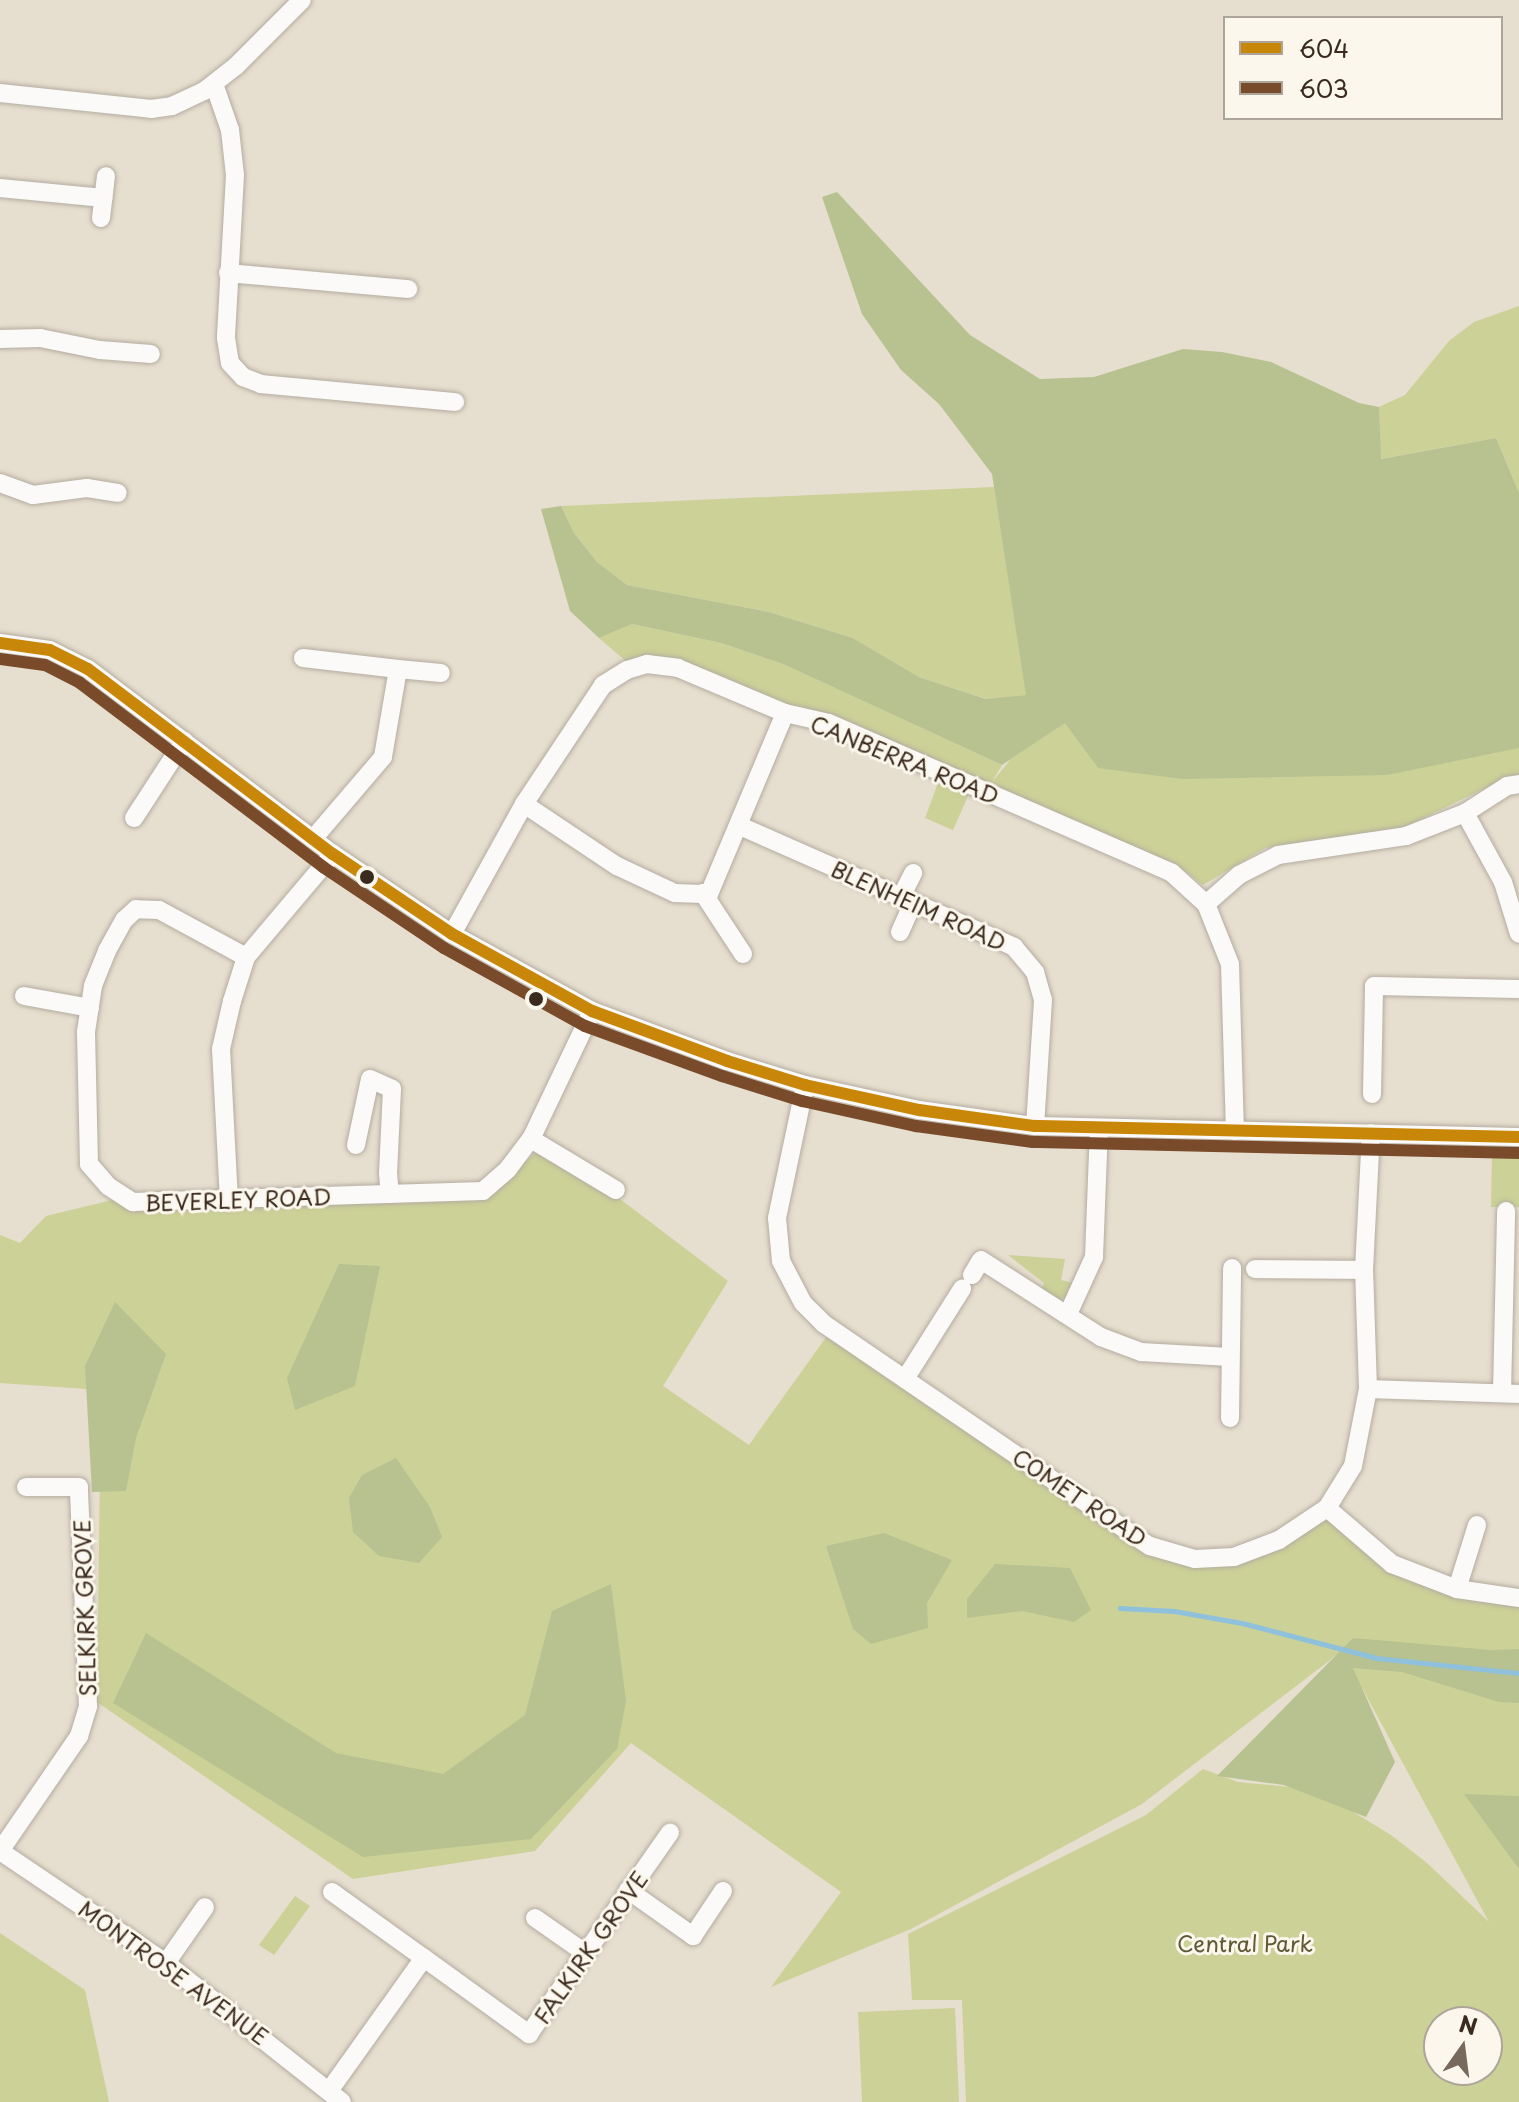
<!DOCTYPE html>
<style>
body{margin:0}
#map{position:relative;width:1519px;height:2102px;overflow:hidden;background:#e6dece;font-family:"Playpen Sans",sans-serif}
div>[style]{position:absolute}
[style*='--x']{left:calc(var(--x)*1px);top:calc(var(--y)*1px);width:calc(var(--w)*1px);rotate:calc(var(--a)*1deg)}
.green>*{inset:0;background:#ccd197}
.forest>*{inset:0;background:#b7c290}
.stream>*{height:5px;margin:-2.5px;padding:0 2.5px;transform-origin:2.5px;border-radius:2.5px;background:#8fc1dc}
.roads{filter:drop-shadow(0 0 2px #b3aca1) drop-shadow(0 0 2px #b3aca1)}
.minor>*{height:18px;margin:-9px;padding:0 9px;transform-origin:9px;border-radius:9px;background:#fbfaf8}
.bus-1>*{height:12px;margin:-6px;padding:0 6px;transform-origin:6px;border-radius:6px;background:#c88708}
.bus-2>*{height:12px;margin:-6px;padding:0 6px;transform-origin:6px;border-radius:6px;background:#7a4b2a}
.dots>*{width:22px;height:22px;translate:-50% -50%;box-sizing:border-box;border:4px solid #fbf7ec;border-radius:50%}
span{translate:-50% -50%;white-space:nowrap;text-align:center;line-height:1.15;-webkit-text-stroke:6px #fbf7ec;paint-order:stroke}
.street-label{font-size:22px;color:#3b2a1e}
.park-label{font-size:22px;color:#605935}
.legend{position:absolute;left:1223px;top:16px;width:280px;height:104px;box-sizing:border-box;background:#fbf7ec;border:2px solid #aea59a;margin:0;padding:10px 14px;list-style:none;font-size:24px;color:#3b2a1e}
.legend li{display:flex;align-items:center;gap:16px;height:40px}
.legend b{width:40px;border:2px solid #aea59a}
.north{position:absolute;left:1423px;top:2006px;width:80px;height:80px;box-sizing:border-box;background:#fbf7ec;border:2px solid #aea59a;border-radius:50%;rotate:14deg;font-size:22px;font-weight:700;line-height:32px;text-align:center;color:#3b2a1e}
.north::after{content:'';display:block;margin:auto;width:28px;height:36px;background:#77695c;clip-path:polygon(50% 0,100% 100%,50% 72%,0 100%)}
</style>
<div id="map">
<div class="green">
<i style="clip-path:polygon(1519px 306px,1519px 493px,1496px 438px,1380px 459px,1379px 407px,1405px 395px,1449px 341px,1474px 322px)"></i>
<i style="clip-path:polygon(994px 487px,1027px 695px,987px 699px,919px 677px,853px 638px,769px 612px,627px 585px,597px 562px,574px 533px,561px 506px)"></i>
<i style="clip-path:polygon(632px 624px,721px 643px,783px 664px,1002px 765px,992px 782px,1011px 759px,1066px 722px,1098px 768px,1519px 747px,1519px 776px,1502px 780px,1403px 828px,1265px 848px,1203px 885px,1176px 864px,972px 787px,953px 830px,925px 818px,941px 775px,687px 672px,634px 668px,599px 638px)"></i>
<i style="clip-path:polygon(evenodd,538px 1151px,620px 1199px,728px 1281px,663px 1386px,749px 1445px,832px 1329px,1150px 1546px,1234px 1557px,1327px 1508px,1392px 1564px,1519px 1598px,1519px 2102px,966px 2102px,962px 2000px,912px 2000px,908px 1934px,1146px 1815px,1203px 1769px,1238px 1782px,1291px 1787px,1340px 1804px,1391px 1835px,1427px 1863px,1489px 1922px,1342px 1651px,1142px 1804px,911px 1929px,771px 1987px,841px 1892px,631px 1743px,535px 1851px,353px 1879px,97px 1702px,101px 1390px,0 1383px,0 1235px,20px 1243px,46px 1216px,125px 1197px,390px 1194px,475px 1201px,538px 1151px,1439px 2022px,1487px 2022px,1487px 2070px,1439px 2070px,1439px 2022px)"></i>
<i style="clip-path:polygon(1492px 1155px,1519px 1156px,1519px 1207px,1491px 1207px)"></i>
<i style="clip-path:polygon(1008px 1255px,1065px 1259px,1061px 1280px,1073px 1283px,1068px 1296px,1058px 1300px,1042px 1289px,1044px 1283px)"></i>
<i style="clip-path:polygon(295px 1896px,310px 1906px,274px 1955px,259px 1945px)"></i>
<i style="clip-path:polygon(0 1933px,85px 1990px,109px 2102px,0 2102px)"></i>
<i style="clip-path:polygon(955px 2008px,959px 2102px,862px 2102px,858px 2012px)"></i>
</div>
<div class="forest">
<i style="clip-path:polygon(837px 192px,970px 335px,1040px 379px,1094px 377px,1183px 349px,1222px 352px,1271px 362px,1359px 403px,1379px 407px,1381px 459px,1496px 438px,1519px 493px,1519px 748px,1387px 775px,1182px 779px,1098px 768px,1065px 723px,1002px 765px,783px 664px,721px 643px,632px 624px,599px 638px,570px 611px,541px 509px,561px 506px,574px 533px,597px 562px,627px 585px,769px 612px,853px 638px,919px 677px,986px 699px,1026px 695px,992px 474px,939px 404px,901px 370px,862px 314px,822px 197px)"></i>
<i style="clip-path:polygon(339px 1264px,380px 1266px,355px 1386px,295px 1410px,287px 1378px)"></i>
<i style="clip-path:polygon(115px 1302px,166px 1354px,136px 1438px,126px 1491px,92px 1492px,85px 1366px)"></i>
<i style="clip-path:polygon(396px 1458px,430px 1507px,442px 1537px,419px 1563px,379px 1556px,353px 1532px,349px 1498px,362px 1475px)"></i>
<i style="clip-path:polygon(884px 1533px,952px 1560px,927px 1603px,928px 1628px,871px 1644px,853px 1629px,826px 1546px)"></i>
<i style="clip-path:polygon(995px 1564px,1070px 1568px,1091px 1610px,1074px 1622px,1022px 1611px,967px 1618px,967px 1599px)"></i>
<i style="clip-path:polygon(611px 1584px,626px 1701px,617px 1749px,531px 1839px,363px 1857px,113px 1703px,146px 1633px,336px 1753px,443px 1774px,525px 1715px,552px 1611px)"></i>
<i style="clip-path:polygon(1353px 1638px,1491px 1650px,1519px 1649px,1519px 1703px,1499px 1702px,1402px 1672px,1353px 1668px,1395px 1762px,1366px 1817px,1284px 1785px,1217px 1776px)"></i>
<i style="clip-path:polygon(1464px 1794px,1519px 1796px,1519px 1869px)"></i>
</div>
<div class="stream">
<i style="--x:1120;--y:1608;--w:54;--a:3.2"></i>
<i style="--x:1174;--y:1611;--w:69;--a:10"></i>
<i style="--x:1242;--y:1623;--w:138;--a:14.6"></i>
<i style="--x:1376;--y:1658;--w:144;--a:6"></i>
</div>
<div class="roads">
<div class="minor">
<i style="--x:214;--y:84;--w:49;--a:70.8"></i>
<i style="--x:230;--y:130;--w:45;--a:83.7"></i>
<i style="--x:235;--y:175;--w:163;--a:93.2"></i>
<i style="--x:226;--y:338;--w:25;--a:81"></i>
<i style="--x:230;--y:363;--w:19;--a:47"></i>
<i style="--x:243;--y:377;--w:19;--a:21"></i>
<i style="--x:261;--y:384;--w:195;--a:5.3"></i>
<i style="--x:0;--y:93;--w:152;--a:6"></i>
<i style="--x:151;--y:109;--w:21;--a:-8"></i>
<i style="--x:172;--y:106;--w:35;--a:-25"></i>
<i style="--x:204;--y:91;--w:41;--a:-38"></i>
<i style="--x:236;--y:66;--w:93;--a:-45"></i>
<i style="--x:0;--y:188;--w:104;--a:5.5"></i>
<i style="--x:101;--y:218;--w:42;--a:-83.2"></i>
<i style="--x:228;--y:273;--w:181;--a:5.1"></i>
<i style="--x:0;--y:339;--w:40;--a:-1.4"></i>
<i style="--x:40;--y:338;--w:61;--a:11.3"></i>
<i style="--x:100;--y:350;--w:51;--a:4.5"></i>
<i style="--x:0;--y:483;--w:35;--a:20"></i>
<i style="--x:33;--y:495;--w:54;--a:-7.4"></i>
<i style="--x:87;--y:488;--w:31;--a:9"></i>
<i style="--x:0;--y:643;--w:50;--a:8"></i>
<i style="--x:50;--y:650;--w:42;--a:26.6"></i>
<i style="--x:88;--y:669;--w:307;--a:37.1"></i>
<i style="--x:333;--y:854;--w:143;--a:33.9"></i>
<i style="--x:452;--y:934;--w:160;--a:28.8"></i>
<i style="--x:592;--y:1011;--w:144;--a:20.3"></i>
<i style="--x:727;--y:1061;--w:82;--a:17.1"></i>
<i style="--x:805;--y:1085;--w:117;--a:12.4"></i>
<i style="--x:919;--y:1110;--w:117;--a:7.9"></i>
<i style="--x:1035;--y:1126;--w:484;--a:1.3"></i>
<i style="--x:303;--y:658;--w:96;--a:6.6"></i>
<i style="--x:398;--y:669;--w:89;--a:99.7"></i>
<i style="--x:383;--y:757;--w:108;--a:130.5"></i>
<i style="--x:398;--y:669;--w:43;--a:5.3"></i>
<i style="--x:524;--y:804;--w:112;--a:33.7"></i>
<i style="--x:617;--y:866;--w:64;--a:25"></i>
<i style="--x:675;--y:893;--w:34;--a:2"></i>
<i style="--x:709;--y:894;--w:196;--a:-67.2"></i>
<i style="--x:1465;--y:813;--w:79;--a:61.2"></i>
<i style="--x:1503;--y:882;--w:54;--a:72.9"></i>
<i style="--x:134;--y:818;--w:92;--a:-57"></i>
<i style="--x:740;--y:826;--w:300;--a:23.8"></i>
<i style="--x:1014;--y:947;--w:33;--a:50"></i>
<i style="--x:1035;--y:972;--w:29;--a:74"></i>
<i style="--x:1043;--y:1000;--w:126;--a:93.6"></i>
<i style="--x:703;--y:893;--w:73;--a:56.7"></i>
<i style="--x:901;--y:897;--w:27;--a:-63"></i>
<i style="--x:1206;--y:904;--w:44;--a:-41.3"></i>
<i style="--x:1239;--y:875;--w:44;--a:-27.1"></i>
<i style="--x:1278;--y:855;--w:129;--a:-8.4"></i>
<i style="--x:1406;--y:836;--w:63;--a:-21.3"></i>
<i style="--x:1465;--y:813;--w:50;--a:-32.7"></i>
<i style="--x:1507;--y:786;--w:12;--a:-9"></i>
<i style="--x:900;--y:932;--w:32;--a:-66"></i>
<i style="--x:452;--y:934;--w:149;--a:-61"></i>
<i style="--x:524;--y:804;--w:143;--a:-56.4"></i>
<i style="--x:603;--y:685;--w:28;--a:-32"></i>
<i style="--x:627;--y:670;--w:21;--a:-17"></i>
<i style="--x:647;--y:664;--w:31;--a:7"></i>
<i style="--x:678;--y:668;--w:116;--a:22.8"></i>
<i style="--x:785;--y:713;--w:45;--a:12.8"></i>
<i style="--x:829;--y:723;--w:374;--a:23.6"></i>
<i style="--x:1172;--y:873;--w:46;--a:42.4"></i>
<i style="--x:1206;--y:904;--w:65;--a:68.2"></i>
<i style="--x:1230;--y:964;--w:167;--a:88.3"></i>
<i style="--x:246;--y:957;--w:99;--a:-151.6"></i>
<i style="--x:159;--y:910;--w:23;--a:-178"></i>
<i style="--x:136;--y:909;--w:16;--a:137"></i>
<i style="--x:124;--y:920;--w:35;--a:119"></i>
<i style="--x:107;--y:951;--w:38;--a:112"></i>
<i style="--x:93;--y:986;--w:47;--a:98.7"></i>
<i style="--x:86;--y:1032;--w:132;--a:88.7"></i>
<i style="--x:89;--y:1164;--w:29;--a:49"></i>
<i style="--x:108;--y:1186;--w:30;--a:33"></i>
<i style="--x:133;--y:1202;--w:350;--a:-1.8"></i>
<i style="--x:483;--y:1191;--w:33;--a:-41"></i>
<i style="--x:508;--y:1169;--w:38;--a:-53"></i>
<i style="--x:531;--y:1139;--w:142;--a:-64.5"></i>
<i style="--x:24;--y:996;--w:67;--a:10.3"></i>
<i style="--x:805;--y:1085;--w:136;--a:101.9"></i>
<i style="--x:777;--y:1218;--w:43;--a:84.7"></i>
<i style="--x:781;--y:1261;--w:47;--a:62.4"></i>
<i style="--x:803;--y:1303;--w:30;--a:45"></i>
<i style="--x:824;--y:1324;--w:394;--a:34.3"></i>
<i style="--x:1150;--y:1546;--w:47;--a:16.1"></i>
<i style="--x:1195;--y:1559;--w:39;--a:-3"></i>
<i style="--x:1234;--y:1557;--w:48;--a:-20.7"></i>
<i style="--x:1279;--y:1540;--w:58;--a:-33.7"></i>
<i style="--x:1327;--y:1508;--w:49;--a:-58.2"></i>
<i style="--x:1353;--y:1466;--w:78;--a:-79"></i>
<i style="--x:1368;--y:1389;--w:119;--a:-91.9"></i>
<i style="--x:1364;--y:1270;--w:137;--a:-87.1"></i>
<i style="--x:1372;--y:1094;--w:108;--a:-88.9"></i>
<i style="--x:1374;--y:986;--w:145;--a:1.2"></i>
<i style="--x:531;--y:1139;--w:99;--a:31"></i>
<i style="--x:356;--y:1145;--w:67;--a:-78"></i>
<i style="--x:370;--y:1079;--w:24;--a:24"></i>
<i style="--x:392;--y:1089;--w:84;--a:92.7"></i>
<i style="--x:388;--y:1173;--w:21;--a:85"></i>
<i style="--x:229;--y:1201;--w:152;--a:-93"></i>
<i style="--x:221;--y:1049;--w:49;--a:-77.1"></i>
<i style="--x:232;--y:1001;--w:46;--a:-72.3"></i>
<i style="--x:246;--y:957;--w:135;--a:-49.8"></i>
<i style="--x:1255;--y:1269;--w:109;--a:0.5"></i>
<i style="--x:972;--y:1275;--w:17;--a:-59"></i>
<i style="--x:981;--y:1260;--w:143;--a:32.7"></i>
<i style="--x:1101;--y:1337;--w:43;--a:20.6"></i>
<i style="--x:1141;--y:1352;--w:89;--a:3.2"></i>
<i style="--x:1068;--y:1314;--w:63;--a:-65.5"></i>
<i style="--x:1094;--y:1257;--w:128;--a:-87.8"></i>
<i style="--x:905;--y:1379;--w:107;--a:-57.7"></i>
<i style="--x:1368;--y:1389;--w:151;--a:1.9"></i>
<i style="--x:1502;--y:1393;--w:182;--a:-88.7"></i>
<i style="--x:1230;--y:1418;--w:150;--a:-89.2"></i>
<i style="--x:1327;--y:1508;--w:86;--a:40.7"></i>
<i style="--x:1392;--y:1564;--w:70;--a:21"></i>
<i style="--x:1457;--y:1589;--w:63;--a:8.3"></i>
<i style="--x:1457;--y:1589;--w:67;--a:-72.6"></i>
<i style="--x:0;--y:1851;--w:140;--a:-55.5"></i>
<i style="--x:79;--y:1736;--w:31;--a:-73"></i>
<i style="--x:88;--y:1706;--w:219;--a:-92.4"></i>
<i style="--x:79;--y:1487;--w:53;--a:180"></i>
<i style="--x:0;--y:1851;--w:200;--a:34"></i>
<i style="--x:166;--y:1963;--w:224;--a:38.3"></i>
<i style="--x:628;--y:1890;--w:80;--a:35.3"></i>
<i style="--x:693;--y:1936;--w:54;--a:-56.3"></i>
<i style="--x:332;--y:1892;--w:113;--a:35.7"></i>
<i style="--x:535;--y:1918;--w:61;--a:35"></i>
<i style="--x:166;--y:1963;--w:68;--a:-55.1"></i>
<i style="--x:329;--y:2091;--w:163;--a:-54.5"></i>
<i style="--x:424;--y:1958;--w:130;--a:35.9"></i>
<i style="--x:529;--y:2034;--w:246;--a:-55"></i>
</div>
</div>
<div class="bus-1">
<i style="--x:0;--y:643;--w:50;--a:8"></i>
<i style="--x:50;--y:650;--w:42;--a:26.6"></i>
<i style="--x:88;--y:669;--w:307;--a:37.1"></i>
<i style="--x:333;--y:854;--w:143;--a:33.9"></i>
<i style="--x:452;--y:934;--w:160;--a:28.8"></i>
<i style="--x:592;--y:1011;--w:144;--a:20.3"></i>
<i style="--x:727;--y:1061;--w:82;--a:17.1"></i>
<i style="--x:805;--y:1085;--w:117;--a:12.4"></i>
<i style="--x:919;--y:1110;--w:117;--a:7.9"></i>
<i style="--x:1035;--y:1126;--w:484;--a:1.3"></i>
</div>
<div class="bus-2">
<i style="--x:0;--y:659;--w:45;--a:7.6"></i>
<i style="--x:45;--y:665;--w:39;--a:27"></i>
<i style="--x:80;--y:683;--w:305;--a:37.1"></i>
<i style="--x:323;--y:867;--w:146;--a:33.8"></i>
<i style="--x:444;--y:948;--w:161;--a:29"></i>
<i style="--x:585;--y:1026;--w:146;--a:20.1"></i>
<i style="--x:722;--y:1076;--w:84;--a:17.4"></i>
<i style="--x:802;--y:1101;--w:117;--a:12.4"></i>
<i style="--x:916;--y:1126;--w:118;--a:7.8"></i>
<i style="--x:1033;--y:1142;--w:486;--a:1.3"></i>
</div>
<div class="dots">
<i style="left:367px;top:877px;background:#3b2a1e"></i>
<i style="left:536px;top:999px;background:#3b2a1e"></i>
</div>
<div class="street-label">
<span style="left:905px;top:759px;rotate:22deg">CANBERRA ROAD</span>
<span style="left:919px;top:905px;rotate:24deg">BLENHEIM ROAD</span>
<span style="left:238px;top:1199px;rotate:-2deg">BEVERLEY ROAD</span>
<span style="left:1080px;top:1497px;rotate:34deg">COMET ROAD</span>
<span style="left:84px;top:1608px;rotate:-92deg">SELKIRK GROVE</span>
<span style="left:590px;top:1947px;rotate:-55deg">FALKIRK GROVE</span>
<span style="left:174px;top:1972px;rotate:36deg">MONTROSE AVENUE</span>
</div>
<div class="park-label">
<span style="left:1245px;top:1943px">Central Park</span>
</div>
<ul class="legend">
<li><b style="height:10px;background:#c88708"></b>604</li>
<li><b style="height:10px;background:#7a4b2a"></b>603</li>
</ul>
<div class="north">N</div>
</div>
